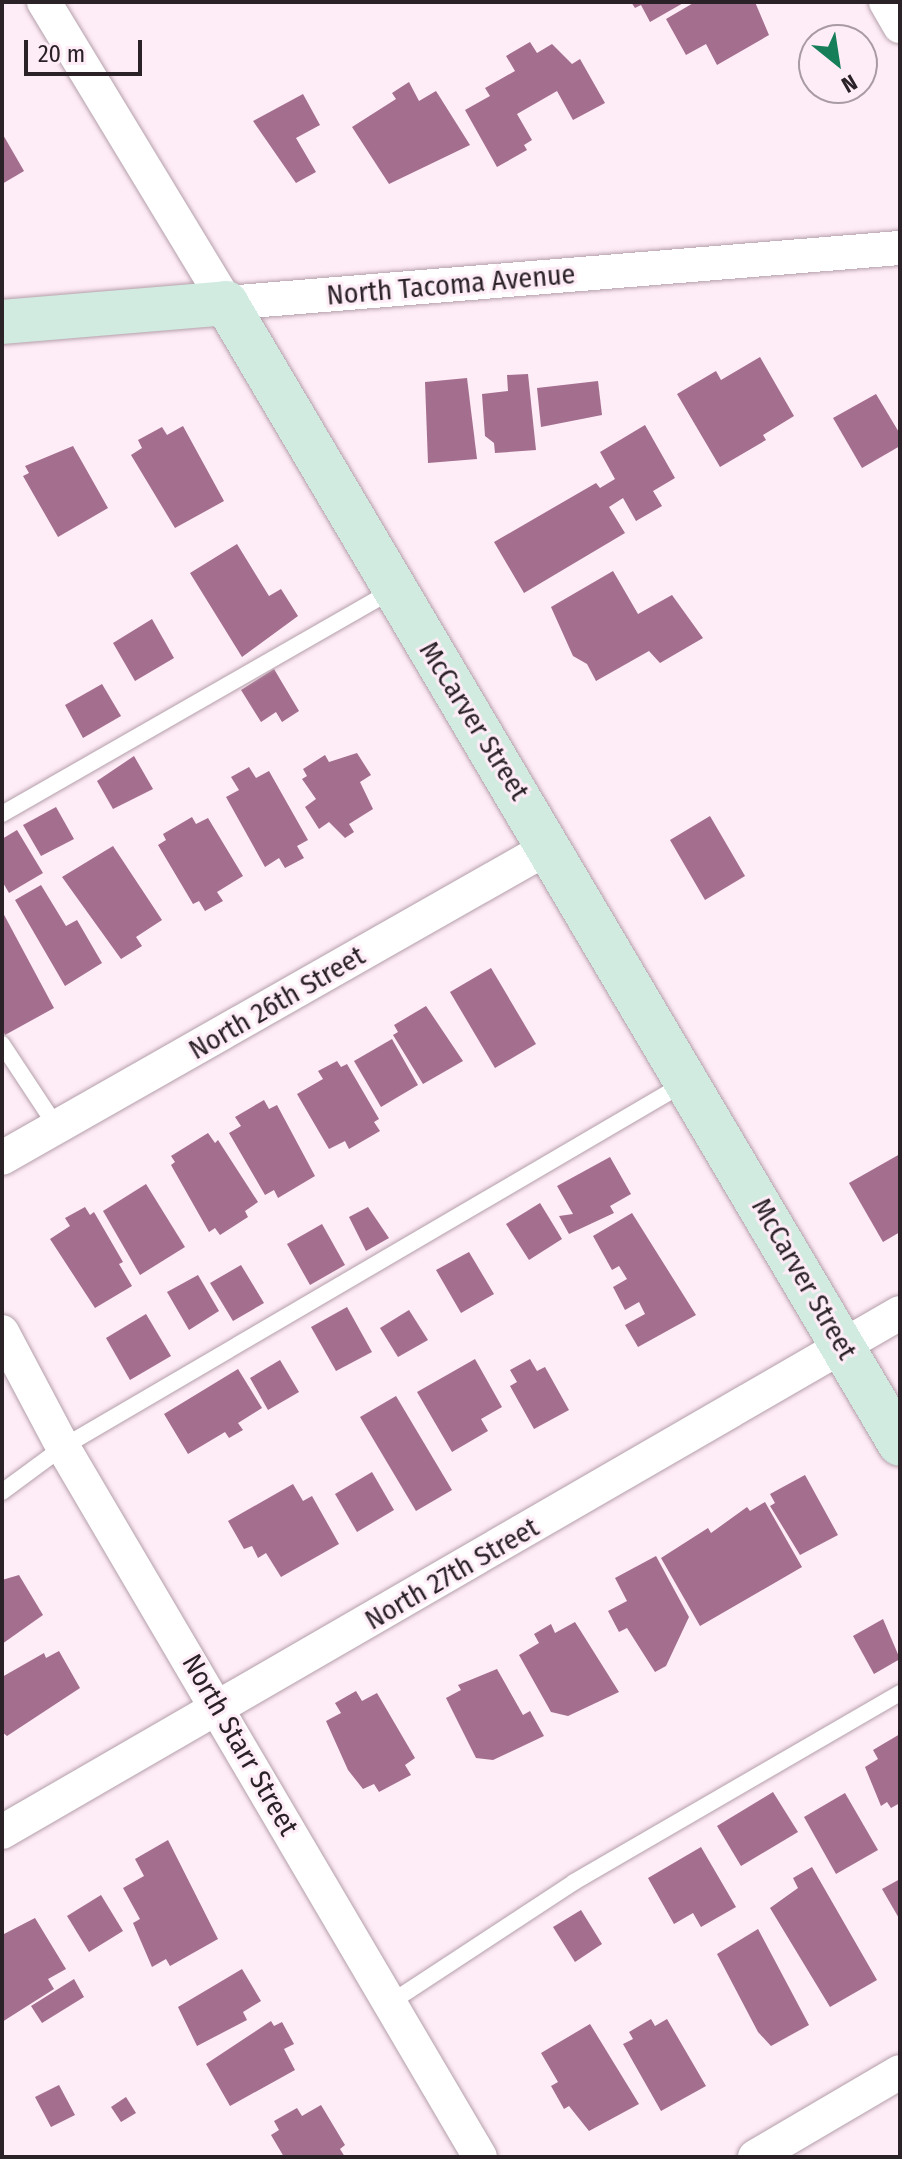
<!DOCTYPE html>
<style>
body{margin:0}
#map{position:relative;width:902px;height:2159px;overflow:hidden;background:#feecf6;font-family:"Fira Sans Condensed",sans-serif}
div>[style]{position:absolute}
[style*='--x']{left:calc(var(--x)*1px);top:calc(var(--y)*1px);width:calc(var(--w)*1px);rotate:calc(var(--a)*1deg)}
.building>*{inset:0;background:#a46e8e}
.roads{filter:drop-shadow(0 0 2px #b49faa) drop-shadow(0 0 2px #b49faa)}
.lane>*{height:16px;margin:-8px;padding:0 8px;transform-origin:8px;border-radius:8px;background:#fff}
.street>*{height:34px;margin:-17px;padding:0 17px;transform-origin:17px;border-radius:17px;background:#fff}
.secondary>*{height:44px;margin:-22px;padding:0 22px;transform-origin:22px;border-radius:22px;background:#d2ebe0}
span{translate:-50% -50%;white-space:nowrap;text-align:center;line-height:1.15;-webkit-text-stroke:6px #feecf6;paint-order:stroke}
.street-label{font-size:28px;color:#2a2227}
.frame{position:absolute;inset:0;border:4px solid #2a2227;pointer-events:none}
.north{position:absolute;left:798px;top:24px;width:80px;height:80px;box-sizing:border-box;background:#feecf6;border:2px solid #a99ba3;border-radius:50%;rotate:150deg;font-size:22px;font-weight:700;line-height:32px;text-align:center;color:#2a2227}
.north::after{content:'';display:block;margin:auto;width:28px;height:36px;background:#167f5a;clip-path:polygon(50% 0,100% 100%,50% 72%,0 100%)}
.scale{position:absolute;left:24px;top:40px;width:118px;height:36px;box-sizing:border-box;border:4px solid #2a2227;border-top:0;padding-left:10px;font-size:24px;line-height:28px;white-space:nowrap;color:#2a2227;-webkit-text-stroke:6px #feecf6;paint-order:stroke}
</style>
<div id="map">
<div class="building">
<i style="clip-path:polygon(631px 2px,685px 2px,650px 22px,641px 5px,635px 8px)"></i>
<i style="clip-path:polygon(695px 2px,755px 2px,769px 35px,717px 65px,706px 44px,686px 55px,666px 19px)"></i>
<i style="clip-path:polygon(530px 42px,537px 53px,552px 44px,572px 64px,580px 59px,605px 103px,573px 120px,557px 91px,517px 114px,532px 140px,524px 145px,527px 150px,497px 167px,465px 110px,490px 96px,485px 88px,515px 71px,506px 56px)"></i>
<i style="clip-path:polygon(409px 82px,419px 101px,436px 91px,470px 145px,389px 184px,352px 127px,396px 99px,392px 93px)"></i>
<i style="clip-path:polygon(303px 94px,320px 125px,296px 138px,316px 172px,296px 183px,253px 121px)"></i>
<i style="clip-path:polygon(2px 133px,24px 171px,2px 184px)"></i>
<i style="clip-path:polygon(760px 357px,794px 416px,763px 435px,766px 440px,720px 467px,677px 394px,716px 371px,721px 380px)"></i>
<i style="clip-path:polygon(528px 374px,536px 450px,495px 453px,494px 443px,485px 436px,482px 394px,508px 391px,507px 375px)"></i>
<i style="clip-path:polygon(467px 378px,477px 459px,428px 463px,425px 382px)"></i>
<i style="clip-path:polygon(598px 381px,602px 415px,541px 427px,537px 388px)"></i>
<i style="clip-path:polygon(876px 394px,900px 434px,900px 446px,862px 468px,833px 418px)"></i>
<i style="clip-path:polygon(645px 425px,675px 478px,653px 491px,662px 506px,636px 521px,623px 498px,609px 507px,625px 533px,524px 593px,494px 542px,596px 483px,600px 488px,615px 479px,600px 452px)"></i>
<i style="clip-path:polygon(183px 426px,224px 501px,175px 528px,131px 455px,142px 448px,138px 440px,162px 427px,167px 435px)"></i>
<i style="clip-path:polygon(73px 446px,108px 508px,58px 537px,23px 476px,29px 473px,25px 466px)"></i>
<i style="clip-path:polygon(237px 544px,269px 596px,281px 589px,298px 616px,242px 657px,190px 573px)"></i>
<i style="clip-path:polygon(613px 571px,638px 614px,672px 595px,703px 638px,660px 663px,649px 651px,596px 681px,587px 664px,573px 656px,551px 607px)"></i>
<i style="clip-path:polygon(152px 619px,174px 658px,135px 681px,113px 643px)"></i>
<i style="clip-path:polygon(274px 669px,299px 711px,282px 722px,276px 712px,261px 722px,241px 690px)"></i>
<i style="clip-path:polygon(102px 684px,121px 716px,83px 738px,65px 705px)"></i>
<i style="clip-path:polygon(357px 753px,371px 775px,360px 782px,373px 809px,349px 824px,354px 832px,345px 838px,329px 822px,319px 829px,305px 807px,316px 799px,302px 779px,307px 776px,303px 769px,325px 755px,329px 762px)"></i>
<i style="clip-path:polygon(134px 756px,153px 789px,113px 809px,97px 781px)"></i>
<i style="clip-path:polygon(249px 767px,256px 778px,269px 771px,308px 840px,297px 846px,304px 858px,285px 868px,279px 858px,265px 867px,226px 797px,239px 790px,231px 777px)"></i>
<i style="clip-path:polygon(56px 807px,74px 839px,41px 856px,23px 825px)"></i>
<i style="clip-path:polygon(710px 816px,745px 876px,705px 900px,670px 840px)"></i>
<i style="clip-path:polygon(192px 817px,196px 824px,208px 818px,243px 876px,217px 892px,223px 901px,205px 911px,199px 901px,193px 904px,158px 845px,166px 840px,163px 834px)"></i>
<i style="clip-path:polygon(17px 830px,43px 873px,9px 893px,2px 881px,2px 839px)"></i>
<i style="clip-path:polygon(113px 846px,162px 920px,136px 937px,142px 946px,121px 959px,62px 877px)"></i>
<i style="clip-path:polygon(41px 885px,66px 926px,77px 920px,102px 963px,65px 986px,15px 900px)"></i>
<i style="clip-path:polygon(2px 911px,54px 1008px,5px 1035px,2px 1029px)"></i>
<i style="clip-path:polygon(491px 968px,536px 1044px,495px 1068px,450px 992px)"></i>
<i style="clip-path:polygon(426px 1006px,463px 1061px,423px 1084px,393px 1035px,398px 1032px,394px 1025px)"></i>
<i style="clip-path:polygon(392px 1039px,418px 1085px,381px 1107px,354px 1061px)"></i>
<i style="clip-path:polygon(337px 1061px,341px 1067px,347px 1064px,379px 1119px,374px 1122px,380px 1131px,349px 1149px,345px 1141px,329px 1149px,297px 1094px,323px 1079px,318px 1071px)"></i>
<i style="clip-path:polygon(264px 1100px,269px 1109px,277px 1105px,315px 1176px,278px 1198px,274px 1190px,265px 1195px,229px 1133px,241px 1126px,235px 1117px)"></i>
<i style="clip-path:polygon(208px 1133px,215px 1143px,218px 1140px,258px 1202px,245px 1211px,248px 1217px,220px 1235px,215px 1228px,209px 1232px,171px 1165px,175px 1162px,171px 1156px)"></i>
<i style="clip-path:polygon(900px 1154px,900px 1232px,883px 1242px,849px 1183px)"></i>
<i style="clip-path:polygon(610px 1157px,631px 1194px,610px 1206px,614px 1213px,569px 1234px,559px 1216px,573px 1214px,557px 1186px)"></i>
<i style="clip-path:polygon(146px 1184px,185px 1247px,140px 1275px,103px 1211px)"></i>
<i style="clip-path:polygon(540px 1203px,562px 1239px,529px 1260px,506px 1224px)"></i>
<i style="clip-path:polygon(85px 1207px,90px 1215px,94px 1212px,123px 1262px,119px 1264px,132px 1286px,95px 1308px,50px 1239px,70px 1226px,65px 1218px)"></i>
<i style="clip-path:polygon(368px 1207px,389px 1238px,366px 1251px,349px 1217px)"></i>
<i style="clip-path:polygon(632px 1213px,696px 1315px,638px 1347px,625px 1325px,645px 1314px,639px 1302px,625px 1310px,613px 1287px,627px 1279px,619px 1266px,612px 1270px,593px 1236px)"></i>
<i style="clip-path:polygon(322px 1224px,345px 1265px,310px 1285px,287px 1244px)"></i>
<i style="clip-path:polygon(469px 1252px,494px 1294px,461px 1313px,436px 1270px)"></i>
<i style="clip-path:polygon(241px 1265px,264px 1303px,233px 1321px,210px 1283px)"></i>
<i style="clip-path:polygon(198px 1275px,219px 1311px,189px 1330px,167px 1292px)"></i>
<i style="clip-path:polygon(347px 1307px,372px 1352px,336px 1371px,311px 1327px)"></i>
<i style="clip-path:polygon(409px 1310px,428px 1340px,398px 1357px,380px 1328px)"></i>
<i style="clip-path:polygon(146px 1314px,171px 1356px,130px 1380px,106px 1338px)"></i>
<i style="clip-path:polygon(475px 1359px,502px 1407px,481px 1419px,488px 1431px,452px 1452px,417px 1392px)"></i>
<i style="clip-path:polygon(530px 1359px,537px 1371px,545px 1367px,569px 1410px,534px 1429px,510px 1386px,517px 1382px,510px 1370px)"></i>
<i style="clip-path:polygon(280px 1360px,299px 1392px,268px 1410px,250px 1378px)"></i>
<i style="clip-path:polygon(238px 1369px,262px 1408px,238px 1423px,243px 1430px,229px 1438px,225px 1432px,188px 1454px,164px 1414px)"></i>
<i style="clip-path:polygon(396px 1396px,452px 1490px,416px 1511px,360px 1417px)"></i>
<i style="clip-path:polygon(372px 1472px,394px 1510px,357px 1532px,335px 1494px)"></i>
<i style="clip-path:polygon(805px 1475px,838px 1535px,800px 1555px,770px 1506px,775px 1503px,770px 1494px)"></i>
<i style="clip-path:polygon(293px 1484px,303px 1501px,312px 1496px,339px 1544px,281px 1577px,266px 1553px,258px 1558px,252px 1546px,244px 1549px,228px 1521px)"></i>
<i style="clip-path:polygon(765px 1502px,802px 1567px,700px 1626px,661px 1558px,708px 1528px,711px 1533px,747px 1507px,750px 1511px)"></i>
<i style="clip-path:polygon(656px 1556px,689px 1617px,666px 1666px,655px 1672px,627px 1628px,619px 1632px,608px 1611px,627px 1601px,615px 1578px)"></i>
<i style="clip-path:polygon(19px 1575px,43px 1615px,2px 1644px,2px 1580px)"></i>
<i style="clip-path:polygon(883px 1619px,900px 1659px,874px 1674px,853px 1636px)"></i>
<i style="clip-path:polygon(575px 1622px,619px 1692px,568px 1716px,551px 1712px,519px 1655px,539px 1643px,534px 1634px,551px 1624px,555px 1633px)"></i>
<i style="clip-path:polygon(59px 1651px,80px 1688px,7px 1736px,2px 1732px,2px 1677px,44px 1653px,46px 1658px)"></i>
<i style="clip-path:polygon(497px 1669px,523px 1715px,530px 1711px,544px 1736px,493px 1760px,476px 1758px,446px 1698px,461px 1690px,458px 1685px)"></i>
<i style="clip-path:polygon(356px 1691px,362px 1701px,377px 1693px,415px 1758px,405px 1765px,411px 1775px,379px 1792px,374px 1784px,363px 1789px,348px 1770px,326px 1721px,341px 1713px,335px 1703px)"></i>
<i style="clip-path:polygon(900px 1734px,900px 1803px,891px 1808px,887px 1802px,881px 1806px,865px 1767px,878px 1759px,873px 1750px)"></i>
<i style="clip-path:polygon(773px 1792px,798px 1832px,741px 1866px,717px 1826px)"></i>
<i style="clip-path:polygon(845px 1793px,878px 1850px,836px 1874px,804px 1817px)"></i>
<i style="clip-path:polygon(168px 1840px,218px 1939px,170px 1966px,166px 1959px,152px 1967px,133px 1923px,140px 1919px,123px 1888px,144px 1876px,135px 1859px)"></i>
<i style="clip-path:polygon(701px 1847px,736px 1907px,701px 1927px,693px 1913px,674px 1924px,648px 1878px)"></i>
<i style="clip-path:polygon(812px 1867px,877px 1980px,830px 2007px,770px 1908px,798px 1888px,793px 1878px)"></i>
<i style="clip-path:polygon(900px 1879px,900px 1920px,882px 1889px)"></i>
<i style="clip-path:polygon(101px 1895px,123px 1931px,89px 1952px,67px 1916px)"></i>
<i style="clip-path:polygon(581px 1910px,602px 1944px,575px 1962px,553px 1927px)"></i>
<i style="clip-path:polygon(35px 1918px,66px 1969px,48px 1979px,54px 1989px,2px 2022px,2px 1935px)"></i>
<i style="clip-path:polygon(758px 1929px,809px 2025px,771px 2046px,758px 2032px,717px 1954px)"></i>
<i style="clip-path:polygon(242px 1969px,261px 2001px,243px 2012px,247px 2020px,197px 2046px,178px 2007px)"></i>
<i style="clip-path:polygon(74px 1979px,84px 1997px,42px 2023px,31px 2006px)"></i>
<i style="clip-path:polygon(651px 2019px,655px 2026px,667px 2019px,706px 2086px,661px 2111px,623px 2044px,633px 2039px,629px 2032px)"></i>
<i style="clip-path:polygon(271px 2021px,274px 2026px,282px 2022px,294px 2044px,284px 2049px,295px 2070px,230px 2106px,206px 2064px)"></i>
<i style="clip-path:polygon(590px 2024px,639px 2104px,589px 2131px,569px 2106px,564px 2109px,551px 2086px,558px 2082px,541px 2053px)"></i>
<i style="clip-path:polygon(59px 2085px,75px 2115px,51px 2127px,35px 2097px)"></i>
<i style="clip-path:polygon(126px 2097px,136px 2113px,121px 2122px,111px 2107px)"></i>
<i style="clip-path:polygon(321px 2105px,345px 2145px,340px 2149px,345px 2157px,284px 2157px,271px 2135px,279px 2130px,274px 2121px,297px 2108px,302px 2116px)"></i>
</div>
<div class="roads">
<div class="lane">
<i style="--x:2;--y:814;--w:451;--a:-29.8"></i>
<i style="--x:2;--y:1044;--w:102;--a:56.6"></i>
<i style="--x:2;--y:1492;--w:76;--a:-36.4"></i>
<i style="--x:63;--y:1447;--w:721;--a:-30.34"></i>
<i style="--x:390;--y:2003;--w:220;--a:-33.3"></i>
<i style="--x:574;--y:1882;--w:377;--a:-30.1"></i>
</div>
<div class="street">
<i style="--x:44;--y:2;--w:352;--a:58.8"></i>
<i style="--x:226;--y:303;--w:676;--a:-4.67"></i>
<i style="--x:886;--y:2;--w:28;--a:60"></i>
<i style="--x:2;--y:1158;--w:631;--a:-29.61"></i>
<i style="--x:2;--y:1332;--w:130;--a:62.1"></i>
<i style="--x:63;--y:1447;--w:823;--a:59.57"></i>
<i style="--x:2;--y:1832;--w:1037;--a:-30.03"></i>
<i style="--x:755;--y:2157;--w:168;--a:-30.4"></i>
</div>
<div class="secondary">
<i style="--x:2;--y:322;--w:225;--a:-4.8"></i>
<i style="--x:226;--y:303;--w:1325;--a:59.43"></i>
</div>
</div>
<div class="street-label">
<span style="left:451px;top:285px;rotate:-5deg">North Tacoma Avenue</span>
<span style="left:474px;top:721px;rotate:58deg">McCarver Street</span>
<span style="left:277px;top:1003px;rotate:-30deg">North 26th Street</span>
<span style="left:804px;top:1279px;rotate:60deg">McCarver Street</span>
<span style="left:452px;top:1574px;rotate:-30deg">North 27th Street</span>
<span style="left:240px;top:1745px;rotate:60deg">North Starr Street</span>
</div>
<div class="frame"></div>
<div class="north">N</div>
<div class="scale">20 m</div>
</div>
